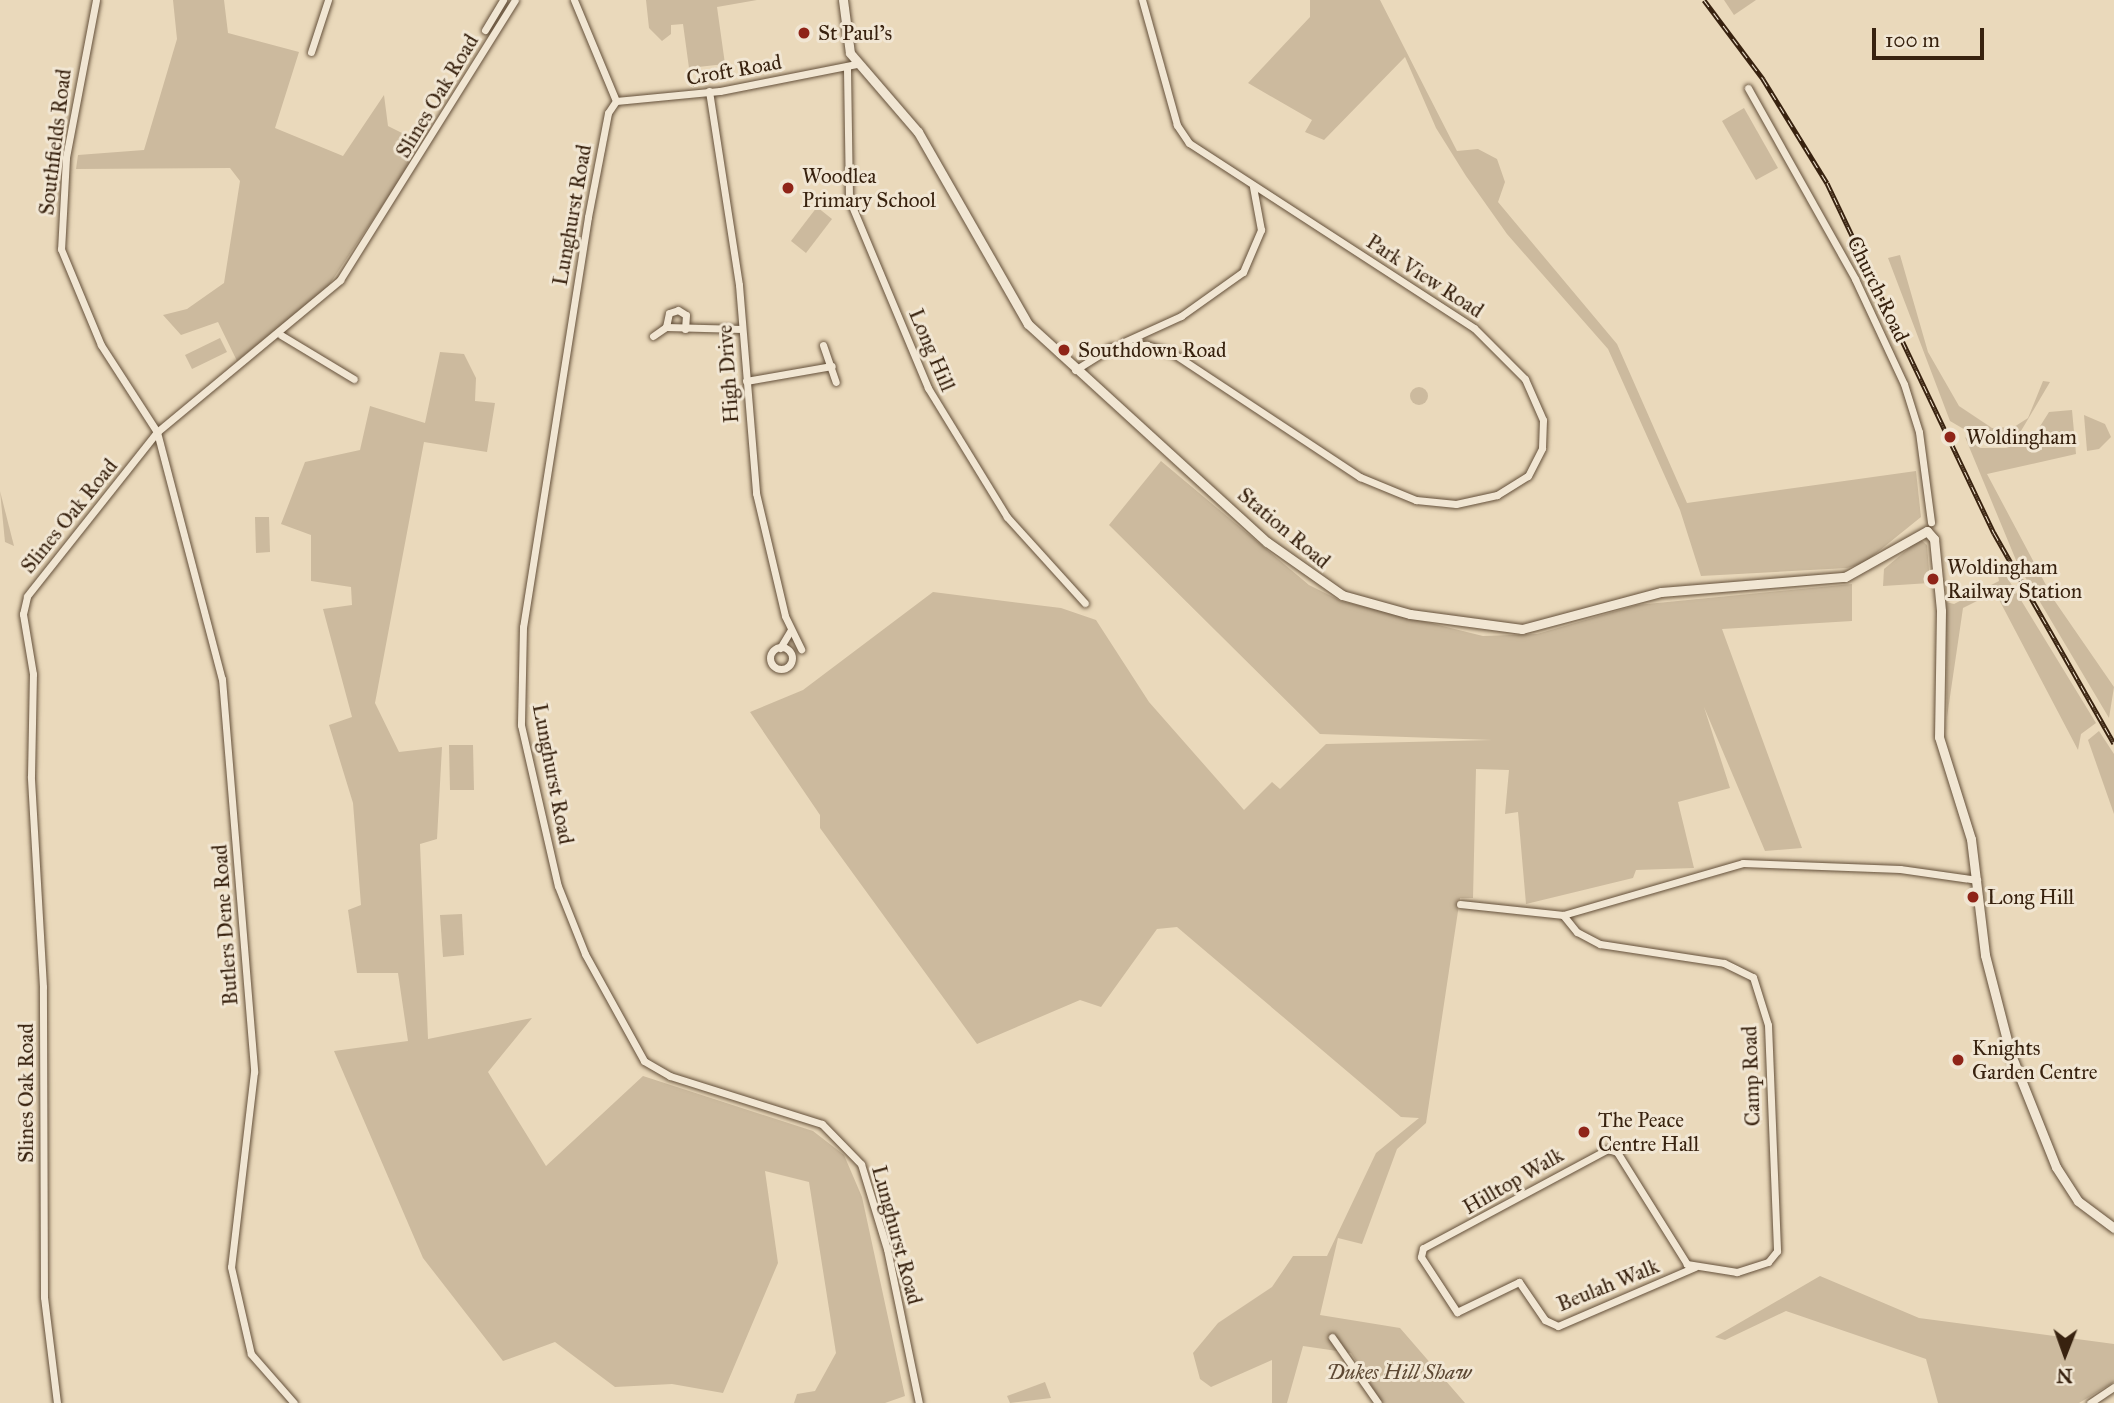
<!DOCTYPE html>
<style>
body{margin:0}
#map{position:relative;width:2114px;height:1403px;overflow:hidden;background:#ead9bb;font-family:"IM FELL Great Primer",serif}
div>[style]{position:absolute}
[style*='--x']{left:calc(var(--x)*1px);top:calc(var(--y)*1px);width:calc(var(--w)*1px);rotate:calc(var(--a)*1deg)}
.green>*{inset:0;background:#ccba9e}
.round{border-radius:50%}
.roads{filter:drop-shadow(0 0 2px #64503a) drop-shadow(0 0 2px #64503a)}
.minor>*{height:7px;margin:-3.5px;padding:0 3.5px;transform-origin:3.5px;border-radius:3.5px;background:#f1e6d3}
.minor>.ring{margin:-3.5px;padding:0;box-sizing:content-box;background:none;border:7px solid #f1e6d3;border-radius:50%}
.tertiary>*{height:9px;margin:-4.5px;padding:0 4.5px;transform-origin:4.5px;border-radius:4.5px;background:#f1e6d3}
.rail>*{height:5px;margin-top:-2.5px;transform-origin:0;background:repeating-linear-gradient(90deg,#f1e6d3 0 8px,#38220f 0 16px);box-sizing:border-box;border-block:2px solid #38220f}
.dots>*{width:19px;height:19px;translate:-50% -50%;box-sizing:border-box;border:4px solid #f1e6d3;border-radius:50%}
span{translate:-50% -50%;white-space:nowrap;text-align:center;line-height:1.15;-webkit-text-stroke:6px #f1e6d3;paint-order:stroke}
.poi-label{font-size:21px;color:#38220f}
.left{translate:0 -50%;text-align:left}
.street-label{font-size:21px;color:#38220f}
.park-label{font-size:21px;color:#5d4833;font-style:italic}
.north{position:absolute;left:2030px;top:1319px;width:70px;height:70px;-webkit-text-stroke:5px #f1e6d3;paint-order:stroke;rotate:181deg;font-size:19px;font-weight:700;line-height:28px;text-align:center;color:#38220f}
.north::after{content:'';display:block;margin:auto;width:24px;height:32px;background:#38220f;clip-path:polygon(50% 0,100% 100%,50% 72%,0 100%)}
.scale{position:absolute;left:1872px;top:28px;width:112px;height:32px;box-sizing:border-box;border:4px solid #38220f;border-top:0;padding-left:9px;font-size:21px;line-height:24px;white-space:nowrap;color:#38220f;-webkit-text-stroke:5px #f1e6d3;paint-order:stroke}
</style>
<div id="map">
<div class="green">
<i style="clip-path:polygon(173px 0,224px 0,228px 33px,299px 52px,275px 128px,343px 156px,384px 95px,388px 126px,410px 137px,435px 127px,327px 288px,237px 361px,218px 322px,181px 335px,163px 315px,187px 309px,224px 283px,240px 181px,230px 168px,76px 169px,78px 155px,144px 150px,177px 39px)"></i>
<i style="clip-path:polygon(646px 0,757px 0,717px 7px,725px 64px,689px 68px,683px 24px,671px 25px,671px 34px,662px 41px,649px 28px)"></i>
<i style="clip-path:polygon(1310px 0,1380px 0,1457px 151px,1478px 149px,1497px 159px,1505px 182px,1498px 202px,1617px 344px,1687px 503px,1916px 471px,1921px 517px,1864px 563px,1847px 568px,1701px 576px,1680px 510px,1608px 349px,1507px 234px,1466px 176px,1436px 128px,1405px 57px,1324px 140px,1305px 132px,1312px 120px,1248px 83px,1310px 17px)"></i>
<i style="clip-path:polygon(1724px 0,1756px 0,1734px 15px)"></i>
<i style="clip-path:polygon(1744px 108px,1778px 168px,1756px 180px,1722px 121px)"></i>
<i style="clip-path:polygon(817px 207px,832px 219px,806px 253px,791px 241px)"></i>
<i style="clip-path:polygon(1900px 255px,1928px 352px,1959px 406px,1992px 428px,2014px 427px,2028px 418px,2043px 381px,2050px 382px,2018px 436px,1979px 438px,1950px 421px,1888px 258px)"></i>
<i style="clip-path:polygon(220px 338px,227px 352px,192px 369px,185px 355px)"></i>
<i style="clip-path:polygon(440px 352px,464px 354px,476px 378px,475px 401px,495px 403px,487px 452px,424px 442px,375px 703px,399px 752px,442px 747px,437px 839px,420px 844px,428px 1039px,532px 1018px,488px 1072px,546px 1166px,643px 1076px,813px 1131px,844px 1155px,862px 1197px,905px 1396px,885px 1403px,794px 1403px,797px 1394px,815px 1391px,836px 1353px,809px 1182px,765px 1171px,778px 1263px,723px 1393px,672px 1384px,615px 1387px,555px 1342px,503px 1361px,423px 1258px,334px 1051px,408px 1041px,398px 973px,357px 973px,348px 910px,361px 905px,353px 803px,329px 725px,352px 717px,323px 609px,352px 605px,351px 587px,311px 581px,311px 535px,281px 524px,305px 462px,360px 450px,370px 406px,425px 423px)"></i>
<i class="round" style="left:1410px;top:387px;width:18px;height:18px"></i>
<i style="clip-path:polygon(2072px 410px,2076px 454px,1987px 474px,2054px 600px,2114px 687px,2109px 718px,2018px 565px,1965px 437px,1980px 448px,2006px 448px,2032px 439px,2049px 412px)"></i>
<i style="clip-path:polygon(2084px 415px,2105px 424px,2111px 437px,2099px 449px,2087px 451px)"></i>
<i style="clip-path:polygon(1161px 461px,1309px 585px,1341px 601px,1483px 636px,1537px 634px,1637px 605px,1852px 584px,1852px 621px,1722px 629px,1802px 848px,1765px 851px,1704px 707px,1730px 788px,1678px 802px,1694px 868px,1636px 870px,1633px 878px,1526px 904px,1518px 812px,1505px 814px,1509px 770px,1476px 769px,1473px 898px,1460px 898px,1426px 1123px,1397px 1149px,1362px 1244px,1338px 1238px,1320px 1315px,1400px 1328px,1465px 1403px,1382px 1403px,1351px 1353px,1303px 1346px,1287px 1403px,1272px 1403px,1272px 1360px,1211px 1387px,1200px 1379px,1193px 1353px,1218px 1323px,1272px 1287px,1293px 1256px,1327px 1256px,1376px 1153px,1419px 1118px,1401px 1117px,1177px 927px,1157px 929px,1101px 1007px,1080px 1000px,977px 1044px,820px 828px,820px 815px,750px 712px,803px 690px,933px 592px,1061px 608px,1096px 620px,1149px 702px,1244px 810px,1272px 782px,1280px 789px,1326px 744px,1492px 740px,1320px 734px,1109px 525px)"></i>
<i style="clip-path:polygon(0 491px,14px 546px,5px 542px)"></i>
<i style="clip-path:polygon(255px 517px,269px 517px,270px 552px,256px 553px)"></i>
<i style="clip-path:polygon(1920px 539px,1927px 545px,1930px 583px,1883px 586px,1884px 569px)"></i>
<i style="clip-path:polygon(1994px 556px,2096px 723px,2081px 734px,2078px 750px,1995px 592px,1963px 608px,1947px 717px,1946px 602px,1954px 604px,1999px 581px)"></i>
<i style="clip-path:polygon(2099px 731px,2114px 754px,2114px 814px,2088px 740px)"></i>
<i style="clip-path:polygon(449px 745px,473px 745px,474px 790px,450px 790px)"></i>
<i style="clip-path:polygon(462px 914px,464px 955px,443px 957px,440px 915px)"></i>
<i style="clip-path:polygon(1820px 1276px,1919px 1318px,2114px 1344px,2114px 1382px,2079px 1403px,1938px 1403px,1926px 1359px,1786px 1311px,1725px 1340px,1715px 1337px)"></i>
<i style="clip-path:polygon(1045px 1382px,1051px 1398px,1010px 1403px,1007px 1396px)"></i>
</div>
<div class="roads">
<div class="minor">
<i style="--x:96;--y:0;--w:161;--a:100.8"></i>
<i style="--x:66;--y:158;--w:91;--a:93.1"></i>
<i style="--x:61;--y:249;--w:104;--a:67.4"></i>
<i style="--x:101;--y:345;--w:103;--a:57.2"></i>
<i style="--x:157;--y:432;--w:255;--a:75.3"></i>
<i style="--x:222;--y:679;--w:394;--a:85.3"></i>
<i style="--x:254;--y:1072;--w:196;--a:96.7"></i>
<i style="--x:231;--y:1267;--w:89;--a:77.1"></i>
<i style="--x:251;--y:1354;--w:65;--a:48.7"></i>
<i style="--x:574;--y:0;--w:109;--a:67.4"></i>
<i style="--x:616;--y:101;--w:14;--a:124"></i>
<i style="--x:608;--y:113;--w:106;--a:100.9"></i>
<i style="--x:588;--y:217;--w:415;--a:99"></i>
<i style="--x:523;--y:627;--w:98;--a:91.2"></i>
<i style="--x:521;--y:725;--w:165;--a:77.1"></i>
<i style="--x:558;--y:886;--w:73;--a:68.3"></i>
<i style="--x:585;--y:954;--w:122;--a:61.1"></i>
<i style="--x:644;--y:1061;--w:30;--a:30"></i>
<i style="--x:670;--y:1076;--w:159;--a:17.5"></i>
<i style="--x:822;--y:1124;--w:56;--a:45.7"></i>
<i style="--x:861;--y:1164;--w:89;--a:73"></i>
<i style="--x:887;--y:1249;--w:157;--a:78.3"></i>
<i style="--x:485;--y:30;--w:35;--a:-59"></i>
<i style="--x:311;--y:52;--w:55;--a:-71.9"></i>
<i style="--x:847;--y:69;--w:130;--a:89.1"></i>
<i style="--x:849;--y:199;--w:205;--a:67.3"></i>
<i style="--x:928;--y:388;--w:151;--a:58.5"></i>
<i style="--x:1007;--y:517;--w:116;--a:47.8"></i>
<i style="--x:1748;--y:88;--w:219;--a:60.7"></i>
<i style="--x:1855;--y:279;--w:116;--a:65"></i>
<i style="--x:1904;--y:384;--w:50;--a:72.6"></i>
<i style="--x:1919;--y:432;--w:91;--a:82.4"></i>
<i style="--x:709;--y:91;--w:196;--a:81.2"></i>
<i style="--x:739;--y:285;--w:209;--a:85.3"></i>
<i style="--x:756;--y:493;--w:126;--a:76.7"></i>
<i style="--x:785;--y:616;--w:37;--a:64"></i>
<i style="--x:616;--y:101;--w:104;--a:-5.5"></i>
<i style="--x:720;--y:91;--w:139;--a:-11.2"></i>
<i style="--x:666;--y:327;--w:14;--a:-78"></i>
<i style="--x:669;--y:313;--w:9;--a:-18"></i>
<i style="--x:678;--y:310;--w:9;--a:32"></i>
<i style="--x:686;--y:315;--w:14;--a:94"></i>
<i style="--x:281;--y:335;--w:85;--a:31.1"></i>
<i style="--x:653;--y:336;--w:16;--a:-35"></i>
<i style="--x:666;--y:327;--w:76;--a:1.5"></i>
<i style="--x:1124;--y:342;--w:63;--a:-24.5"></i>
<i style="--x:1181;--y:316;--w:76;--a:-35.4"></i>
<i style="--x:1243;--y:272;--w:46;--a:-66.8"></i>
<i style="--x:1261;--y:230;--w:44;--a:-100.5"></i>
<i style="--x:823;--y:345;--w:39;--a:71"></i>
<i style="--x:1109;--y:348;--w:38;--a:-5"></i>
<i style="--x:1147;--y:345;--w:28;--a:18"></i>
<i style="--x:1174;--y:354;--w:223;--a:33.5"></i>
<i style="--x:1360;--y:477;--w:61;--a:22.3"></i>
<i style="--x:1416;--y:500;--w:40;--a:5.7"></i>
<i style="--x:1456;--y:504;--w:42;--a:-12.4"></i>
<i style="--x:1497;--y:495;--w:36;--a:-32"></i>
<i style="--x:1528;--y:476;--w:31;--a:-63"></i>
<i style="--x:1542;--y:448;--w:28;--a:-88"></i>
<i style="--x:1543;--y:420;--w:45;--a:-113.7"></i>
<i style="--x:1525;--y:379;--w:72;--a:-135"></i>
<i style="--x:1474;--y:328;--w:340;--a:-147"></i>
<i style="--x:1189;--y:143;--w:22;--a:-124"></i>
<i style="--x:1177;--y:125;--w:130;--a:-105.6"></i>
<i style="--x:1075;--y:370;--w:44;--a:-31.9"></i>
<i style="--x:746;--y:381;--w:87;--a:-9.9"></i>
<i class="ring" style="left:770px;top:647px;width:15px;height:15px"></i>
<i style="--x:780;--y:648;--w:21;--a:-59"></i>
<i style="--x:1460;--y:904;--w:104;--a:6.1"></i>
<i style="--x:1563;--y:915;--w:187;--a:-16.1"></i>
<i style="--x:1743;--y:863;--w:157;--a:2.2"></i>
<i style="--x:1900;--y:869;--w:78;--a:8.1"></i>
<i style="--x:1563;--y:915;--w:22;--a:51"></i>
<i style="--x:1577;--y:932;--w:26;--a:28"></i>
<i style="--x:1600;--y:944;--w:125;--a:8.7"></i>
<i style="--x:1724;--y:963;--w:32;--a:26"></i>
<i style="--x:1753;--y:977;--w:50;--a:72.6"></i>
<i style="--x:1768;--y:1025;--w:226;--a:87.7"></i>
<i style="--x:1777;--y:1251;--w:14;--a:129"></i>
<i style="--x:1768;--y:1262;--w:33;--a:162"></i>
<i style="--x:1737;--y:1272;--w:51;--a:-170.9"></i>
<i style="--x:1687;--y:1264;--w:132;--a:-122"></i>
<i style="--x:1617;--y:1152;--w:9;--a:-162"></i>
<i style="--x:1608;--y:1149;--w:210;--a:151.8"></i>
<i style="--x:1423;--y:1248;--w:9;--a:103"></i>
<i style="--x:1421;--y:1257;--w:66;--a:56.8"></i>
<i style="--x:1457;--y:1312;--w:69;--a:-25.8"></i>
<i style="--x:1519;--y:1282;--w:46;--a:55.6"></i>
<i style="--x:1545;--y:1320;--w:14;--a:25"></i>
<i style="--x:1558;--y:1326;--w:149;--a:-23.3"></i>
<i style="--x:1332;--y:1337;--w:80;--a:55.1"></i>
<i style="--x:57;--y:1403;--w:107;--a:-97"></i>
<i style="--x:44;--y:1297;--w:310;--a:-90.2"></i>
<i style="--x:43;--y:987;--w:211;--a:-93.3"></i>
<i style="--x:31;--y:776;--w:102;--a:-88.9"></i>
<i style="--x:33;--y:674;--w:61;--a:-99.5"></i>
<i style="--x:23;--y:614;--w:18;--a:-77"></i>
<i style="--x:27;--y:596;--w:209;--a:-51.6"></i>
<i style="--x:157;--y:432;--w:238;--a:-39.7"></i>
<i style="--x:340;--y:280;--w:330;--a:-58"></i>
<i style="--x:2090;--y:1403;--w:29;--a:-34"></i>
</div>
<div class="tertiary">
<i style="--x:843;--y:0;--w:53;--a:82.5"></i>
<i style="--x:850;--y:53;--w:104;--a:49.3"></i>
<i style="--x:918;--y:132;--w:221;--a:60.2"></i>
<i style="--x:1028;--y:324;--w:323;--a:42.4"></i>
<i style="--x:1267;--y:542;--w:92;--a:35.2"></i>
<i style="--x:1342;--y:595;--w:71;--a:15.6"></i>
<i style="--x:1410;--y:614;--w:113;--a:7.6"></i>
<i style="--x:1522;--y:629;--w:144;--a:-14.9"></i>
<i style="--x:1661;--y:592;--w:185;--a:-4.7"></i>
<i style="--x:1845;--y:577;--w:94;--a:-29.3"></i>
<i style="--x:1927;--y:531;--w:11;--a:49"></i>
<i style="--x:1934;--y:539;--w:72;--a:84.4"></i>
<i style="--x:1941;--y:611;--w:126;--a:90.9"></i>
<i style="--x:1939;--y:737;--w:107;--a:72.6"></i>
<i style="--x:1971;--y:839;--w:117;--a:83.1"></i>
<i style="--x:1985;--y:955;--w:100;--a:75.5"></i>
<i style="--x:2010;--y:1052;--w:124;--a:68.2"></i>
<i style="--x:2056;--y:1167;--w:40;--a:57.1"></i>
<i style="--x:2078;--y:1201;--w:45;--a:36.9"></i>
</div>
</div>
<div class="rail">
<i style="--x:1704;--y:0;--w:99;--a:53.2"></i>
<i style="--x:1763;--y:79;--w:122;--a:58.4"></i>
<i style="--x:1827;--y:183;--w:388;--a:64.5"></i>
<i style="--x:1994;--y:533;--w:242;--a:60.3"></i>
</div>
<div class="dots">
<i style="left:804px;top:33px;background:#8f2418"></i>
<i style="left:788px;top:188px;background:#8f2418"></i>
<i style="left:1064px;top:350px;background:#8f2418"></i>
<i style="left:1950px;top:437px;background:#8f2418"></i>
<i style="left:1933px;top:579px;background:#8f2418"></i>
<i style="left:1973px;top:897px;background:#8f2418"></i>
<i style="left:1958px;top:1060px;background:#8f2418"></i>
<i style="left:1584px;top:1132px;background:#8f2418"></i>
</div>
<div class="poi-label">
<span class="left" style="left:818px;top:33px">St Paul's</span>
<span class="left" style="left:802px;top:188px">Woodlea<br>Primary School</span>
<span class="left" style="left:1078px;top:350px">Southdown Road</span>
<span class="left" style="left:1966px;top:437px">Woldingham</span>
<span class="left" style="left:1947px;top:579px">Woldingham<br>Railway Station</span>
<span class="left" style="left:1987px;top:897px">Long Hill</span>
<span class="left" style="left:1972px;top:1060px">Knights<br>Garden Centre</span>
<span class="left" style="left:1598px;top:1132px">The Peace<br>Centre Hall</span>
</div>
<div class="street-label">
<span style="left:734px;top:70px;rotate:-10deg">Croft Road</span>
<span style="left:437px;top:96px;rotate:-59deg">Slines Oak Road</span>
<span style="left:55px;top:142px;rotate:-83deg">Southfields Road</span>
<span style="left:572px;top:215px;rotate:-80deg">Lunghurst Road</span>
<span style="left:1425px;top:276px;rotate:33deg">Park View Road</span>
<span style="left:1878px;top:289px;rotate:64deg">Church Road</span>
<span style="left:932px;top:350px;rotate:67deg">Long Hill</span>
<span style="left:728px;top:374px;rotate:-94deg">High Drive</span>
<span style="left:69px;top:516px;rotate:-51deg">Slines Oak Road</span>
<span style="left:1284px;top:528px;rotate:40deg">Station Road</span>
<span style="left:553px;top:774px;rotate:79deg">Lunghurst Road</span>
<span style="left:225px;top:925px;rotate:-94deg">Butlers Dene Road</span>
<span style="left:1751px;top:1076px;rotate:-92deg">Camp Road</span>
<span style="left:26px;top:1093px;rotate:-90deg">Slines Oak Road</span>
<span style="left:1513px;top:1181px;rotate:-30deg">Hilltop Walk</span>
<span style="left:897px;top:1235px;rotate:75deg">Lunghurst Road</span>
<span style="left:1608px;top:1285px;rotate:-22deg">Beulah Walk</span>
</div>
<div class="park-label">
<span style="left:1399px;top:1372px">Dukes Hill Shaw</span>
</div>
<div class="north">N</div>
<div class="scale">100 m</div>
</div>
